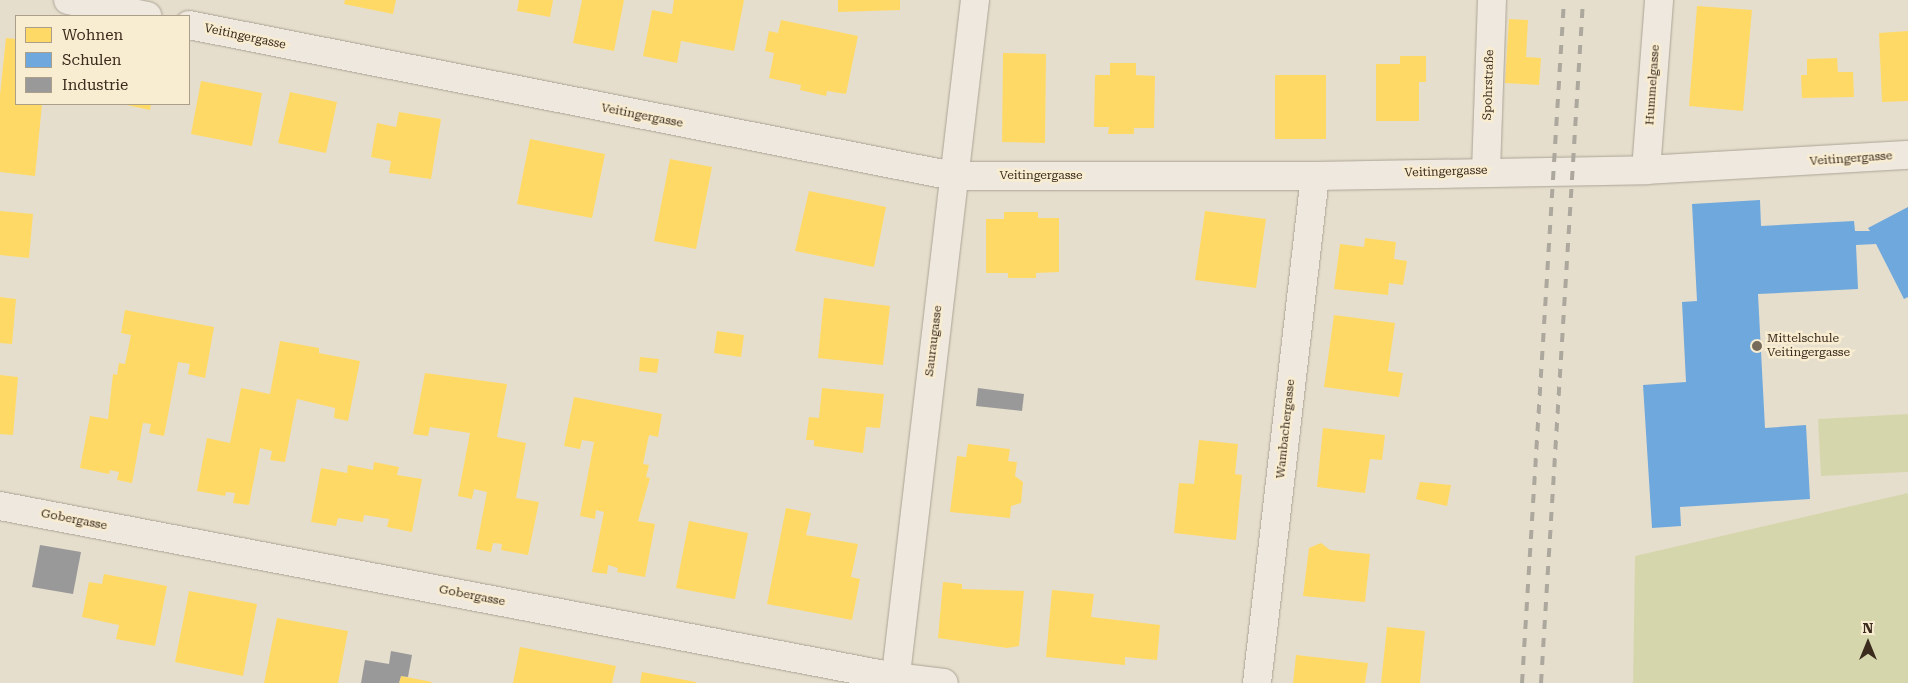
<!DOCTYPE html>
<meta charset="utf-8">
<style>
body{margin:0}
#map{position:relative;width:1908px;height:683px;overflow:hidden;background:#e6decc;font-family:"Roboto Serif",serif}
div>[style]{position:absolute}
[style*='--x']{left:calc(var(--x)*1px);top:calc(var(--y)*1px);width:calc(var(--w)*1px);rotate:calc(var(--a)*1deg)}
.green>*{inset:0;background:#d6d6ad}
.homes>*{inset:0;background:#ffd966}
.schools>*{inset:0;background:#6fa8dc}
.industry>*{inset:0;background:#999}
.roads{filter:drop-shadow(0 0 1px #aba395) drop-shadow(0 0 1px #aba395)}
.minor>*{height:28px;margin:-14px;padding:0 14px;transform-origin:14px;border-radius:14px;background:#eee8de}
.rail>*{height:4px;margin-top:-2px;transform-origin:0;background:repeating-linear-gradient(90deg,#ada89e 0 9px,transparent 0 18px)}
.dots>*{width:14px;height:14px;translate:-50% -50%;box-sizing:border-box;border:2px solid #f8ecd1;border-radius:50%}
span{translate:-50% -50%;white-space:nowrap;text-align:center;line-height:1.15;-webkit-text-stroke:5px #f8ecd1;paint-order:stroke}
.street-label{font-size:12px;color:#3a2b1c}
.poi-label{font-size:12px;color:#3a2b1c}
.left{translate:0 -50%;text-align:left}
.legend{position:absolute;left:15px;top:15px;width:175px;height:90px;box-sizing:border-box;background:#f8ecd1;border:1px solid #ac9f89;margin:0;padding:6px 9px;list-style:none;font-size:15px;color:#3a2b1c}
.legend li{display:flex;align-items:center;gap:10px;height:25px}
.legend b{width:25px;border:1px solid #ac9f89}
.north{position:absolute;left:1843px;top:618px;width:50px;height:50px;-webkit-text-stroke:4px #f8ecd1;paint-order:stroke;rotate:0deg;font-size:14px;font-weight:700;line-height:20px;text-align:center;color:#3a2b1c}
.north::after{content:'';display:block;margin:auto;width:18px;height:22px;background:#3a2b1c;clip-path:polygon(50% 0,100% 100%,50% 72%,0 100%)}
</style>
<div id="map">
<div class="green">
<i style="clip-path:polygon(1908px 414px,1908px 472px,1821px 476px,1818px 419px)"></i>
<i style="clip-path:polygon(1908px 493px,1908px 683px,1633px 683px,1635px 556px)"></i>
</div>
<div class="homes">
<i style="clip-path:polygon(345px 0,396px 0,393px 14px,344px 4px)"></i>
<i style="clip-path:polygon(519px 0,553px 0,550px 17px,517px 11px)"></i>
<i style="clip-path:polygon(582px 0,624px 0,614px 51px,573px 43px)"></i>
<i style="clip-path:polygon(674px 0,744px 0,734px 51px,681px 41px,677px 63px,643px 56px,652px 10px,672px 14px)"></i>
<i style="clip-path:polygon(838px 0,900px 0,900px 10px,838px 12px)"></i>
<i style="clip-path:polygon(1697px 6px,1752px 10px,1743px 111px,1689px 106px)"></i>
<i style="clip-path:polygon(1509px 19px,1528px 20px,1526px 57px,1541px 58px,1539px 85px,1505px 83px)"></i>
<i style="clip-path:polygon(781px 20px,858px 36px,846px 94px,827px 91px,826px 96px,800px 90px,801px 85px,769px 78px,774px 53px,765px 51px,769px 31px,778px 33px)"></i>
<i style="clip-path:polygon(1908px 31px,1908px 101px,1882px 102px,1879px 33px)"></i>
<i style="clip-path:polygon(6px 38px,16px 39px,16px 104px,42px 104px,35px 176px,0 172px,0 95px)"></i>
<i style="clip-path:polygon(1003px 53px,1046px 54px,1045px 143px,1002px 142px)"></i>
<i style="clip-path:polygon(1400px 56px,1426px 56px,1426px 82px,1419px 82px,1419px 121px,1376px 121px,1376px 64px,1400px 64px)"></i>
<i style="clip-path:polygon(1837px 58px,1838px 72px,1853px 72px,1854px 97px,1802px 98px,1801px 75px,1807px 75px,1807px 59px)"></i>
<i style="clip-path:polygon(1110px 63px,1136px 63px,1136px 75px,1155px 76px,1154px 128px,1134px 128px,1134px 134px,1108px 134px,1109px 127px,1094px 127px,1095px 75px,1110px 75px)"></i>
<i style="clip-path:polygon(1275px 75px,1326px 75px,1326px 139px,1275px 139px)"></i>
<i style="clip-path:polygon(201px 81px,262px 93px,252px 146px,191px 134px)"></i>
<i style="clip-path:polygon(290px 92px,337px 102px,326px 153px,278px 143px)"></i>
<i style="clip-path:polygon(122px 104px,151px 104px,150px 110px)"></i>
<i style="clip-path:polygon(399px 112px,441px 119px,431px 179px,389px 173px,391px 161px,371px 157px,377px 123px,396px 127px)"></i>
<i style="clip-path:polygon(530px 139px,605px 154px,592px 218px,517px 204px)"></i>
<i style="clip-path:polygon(670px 159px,712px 167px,696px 249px,654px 241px)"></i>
<i style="clip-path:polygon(809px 191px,886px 207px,874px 267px,795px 251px)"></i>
<i style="clip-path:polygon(0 211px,33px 214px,29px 258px,0 255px)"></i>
<i style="clip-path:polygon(1205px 211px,1266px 219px,1256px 288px,1195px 280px)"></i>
<i style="clip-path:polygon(1004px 212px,1038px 212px,1038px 218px,1059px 218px,1059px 272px,1036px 273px,1036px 278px,1008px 278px,1008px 273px,986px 273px,986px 219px,1004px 219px)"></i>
<i style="clip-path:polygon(1365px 238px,1396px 242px,1394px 259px,1407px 261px,1403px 285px,1389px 283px,1388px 295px,1334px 289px,1340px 244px,1364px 247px)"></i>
<i style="clip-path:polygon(0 297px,16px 299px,12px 344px,0 343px)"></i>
<i style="clip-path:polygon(824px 298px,890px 306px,883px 365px,818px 358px)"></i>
<i style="clip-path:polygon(125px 310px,214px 327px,205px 378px,188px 374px,190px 364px,178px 362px,164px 436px,149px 433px,151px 424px,143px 423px,132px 483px,117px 480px,119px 472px,110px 470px,109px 474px,80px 468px,90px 416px,108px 419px,113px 374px,117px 375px,119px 363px,125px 364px,131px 335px,121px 333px)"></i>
<i style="clip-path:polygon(1334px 315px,1395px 323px,1388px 371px,1403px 373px,1399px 397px,1324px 387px)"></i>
<i style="clip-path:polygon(717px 331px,744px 335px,741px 357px,714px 353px)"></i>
<i style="clip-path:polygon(280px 341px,319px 348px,319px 353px,360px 361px,348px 421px,334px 418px,335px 408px,297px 399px,285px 462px,270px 460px,272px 451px,260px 448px,249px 505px,233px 503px,235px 493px,226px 492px,225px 496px,197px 491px,207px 438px,230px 443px,241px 388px,270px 394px)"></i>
<i style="clip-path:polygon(640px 357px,659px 359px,657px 373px,639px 371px)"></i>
<i style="clip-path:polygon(425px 373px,507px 384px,497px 437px,526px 443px,516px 498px,539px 502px,528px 555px,501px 550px,502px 544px,493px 543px,491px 552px,476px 549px,487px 492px,474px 489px,472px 499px,458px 496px,470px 433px,430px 427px,428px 436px,413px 434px)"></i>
<i style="clip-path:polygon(0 375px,18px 377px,13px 435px,0 434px)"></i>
<i style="clip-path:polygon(822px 388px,884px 394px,880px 428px,866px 427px,863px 453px,814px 446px,814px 440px,806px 440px,809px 417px,819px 418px)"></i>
<i style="clip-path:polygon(574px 397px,662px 414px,658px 437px,649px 435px,643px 464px,649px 465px,646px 477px,650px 478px,638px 521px,655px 524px,645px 577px,617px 572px,618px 568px,608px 565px,607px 574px,592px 572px,604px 512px,596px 510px,595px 519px,580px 516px,594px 442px,582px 440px,580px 449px,564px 446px)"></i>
<i style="clip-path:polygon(1323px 428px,1385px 435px,1382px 460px,1370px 459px,1365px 493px,1317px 487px)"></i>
<i style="clip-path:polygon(1199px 440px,1238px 444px,1235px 474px,1242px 475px,1236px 540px,1174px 533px,1179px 483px,1194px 484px)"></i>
<i style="clip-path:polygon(968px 444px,1010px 449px,1008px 461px,1017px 462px,1015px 476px,1023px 482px,1021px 503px,1011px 506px,1010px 518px,950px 512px,957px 456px,966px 457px)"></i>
<i style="clip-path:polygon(374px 462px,399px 467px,397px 475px,422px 479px,412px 532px,387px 527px,389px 519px,364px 515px,363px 522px,338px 518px,336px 526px,311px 522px,321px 468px,347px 473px,348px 465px,373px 470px)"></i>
<i style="clip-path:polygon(1420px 482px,1451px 485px,1447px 506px,1416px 499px)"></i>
<i style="clip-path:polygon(786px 508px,811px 513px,806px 535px,858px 544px,851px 577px,860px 579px,852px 620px,767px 604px)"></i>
<i style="clip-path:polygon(689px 521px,748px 533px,735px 599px,676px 588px)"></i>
<i style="clip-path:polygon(1321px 543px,1330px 550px,1370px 554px,1365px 602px,1303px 596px,1309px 548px)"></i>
<i style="clip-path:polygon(104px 574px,167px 586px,155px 646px,116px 639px,119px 625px,82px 617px,89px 582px,102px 584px)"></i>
<i style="clip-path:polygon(943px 582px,962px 584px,962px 589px,1024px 591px,1019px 646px,1007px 648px,938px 638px)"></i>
<i style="clip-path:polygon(1052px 590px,1094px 594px,1091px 617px,1160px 625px,1157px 660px,1125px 657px,1125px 665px,1046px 657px)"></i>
<i style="clip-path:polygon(189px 591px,257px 604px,243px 676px,175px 662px)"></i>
<i style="clip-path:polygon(277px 618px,348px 631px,338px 683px,264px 683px)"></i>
<i style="clip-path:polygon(1387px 627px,1425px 631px,1420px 683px,1381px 683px)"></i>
<i style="clip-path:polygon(520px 647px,616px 666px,612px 683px,513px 683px)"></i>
<i style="clip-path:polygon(1296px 655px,1368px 663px,1365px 683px,1293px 683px)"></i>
<i style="clip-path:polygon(642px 672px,696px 682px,696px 683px,640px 683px)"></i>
<i style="clip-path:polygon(401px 676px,432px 682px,431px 683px,399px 683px)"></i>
</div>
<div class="schools">
<i style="clip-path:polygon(1760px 200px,1761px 226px,1854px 221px,1855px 231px,1870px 231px,1868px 228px,1908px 207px,1908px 297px,1904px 299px,1876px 244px,1856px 245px,1858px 289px,1758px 294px,1765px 428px,1806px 425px,1810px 499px,1680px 507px,1681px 526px,1652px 528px,1643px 385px,1686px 382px,1682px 302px,1697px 301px,1692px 204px)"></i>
</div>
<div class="industry">
<i style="clip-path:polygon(978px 388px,1024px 394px,1022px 411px,976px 406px)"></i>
<i style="clip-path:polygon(40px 545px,81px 552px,73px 594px,32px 587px)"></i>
<i style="clip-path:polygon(391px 651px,412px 655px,408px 677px,401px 676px,399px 683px,361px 683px,365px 660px,389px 664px)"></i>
</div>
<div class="roads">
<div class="minor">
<i style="--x:68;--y:0;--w:81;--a:11.4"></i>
<i style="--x:189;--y:25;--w:779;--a:11.18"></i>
<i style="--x:953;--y:176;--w:362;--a:0"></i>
<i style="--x:1315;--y:176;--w:331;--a:-1"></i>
<i style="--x:1646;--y:170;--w:262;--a:-3.3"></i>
<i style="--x:1646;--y:170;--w:170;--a:-85.6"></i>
<i style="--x:1486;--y:171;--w:171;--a:-88"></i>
<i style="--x:0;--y:506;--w:911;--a:10.82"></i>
<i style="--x:895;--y:677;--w:49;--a:7"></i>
<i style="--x:895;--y:683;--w:688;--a:-83.32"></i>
<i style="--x:1257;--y:683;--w:510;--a:-83.47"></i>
</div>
</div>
<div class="rail">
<i style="--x:1522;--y:683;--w:684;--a:-86.48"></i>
<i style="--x:1541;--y:683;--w:684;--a:-86.48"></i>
</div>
<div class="dots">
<i style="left:1757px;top:346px;background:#766a5a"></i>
</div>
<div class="street-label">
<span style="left:245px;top:37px;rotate:12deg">Veitingergasse</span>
<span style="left:1489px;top:85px;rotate:-88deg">Spohrstraße</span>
<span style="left:1653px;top:85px;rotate:-86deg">Hummelgasse</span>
<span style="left:642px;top:116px;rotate:11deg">Veitingergasse</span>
<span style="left:1851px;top:159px;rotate:-4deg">Veitingergasse</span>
<span style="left:1446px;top:172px;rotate:-2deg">Veitingergasse</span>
<span style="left:1041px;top:176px">Veitingergasse</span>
<span style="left:934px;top:341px;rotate:-83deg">Sauraugasse</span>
<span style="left:1286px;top:429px;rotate:-84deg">Wambachergasse</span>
<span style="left:74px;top:520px;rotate:11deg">Gobergasse</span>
<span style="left:472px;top:596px;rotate:11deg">Gobergasse</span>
</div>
<div class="poi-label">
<span class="left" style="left:1767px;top:346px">Mittelschule<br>Veitingergasse</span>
</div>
<ul class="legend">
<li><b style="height:14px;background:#ffd966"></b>Wohnen</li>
<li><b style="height:14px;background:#6fa8dc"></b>Schulen</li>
<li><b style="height:14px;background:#999"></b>Industrie</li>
</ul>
<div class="north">N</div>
</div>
